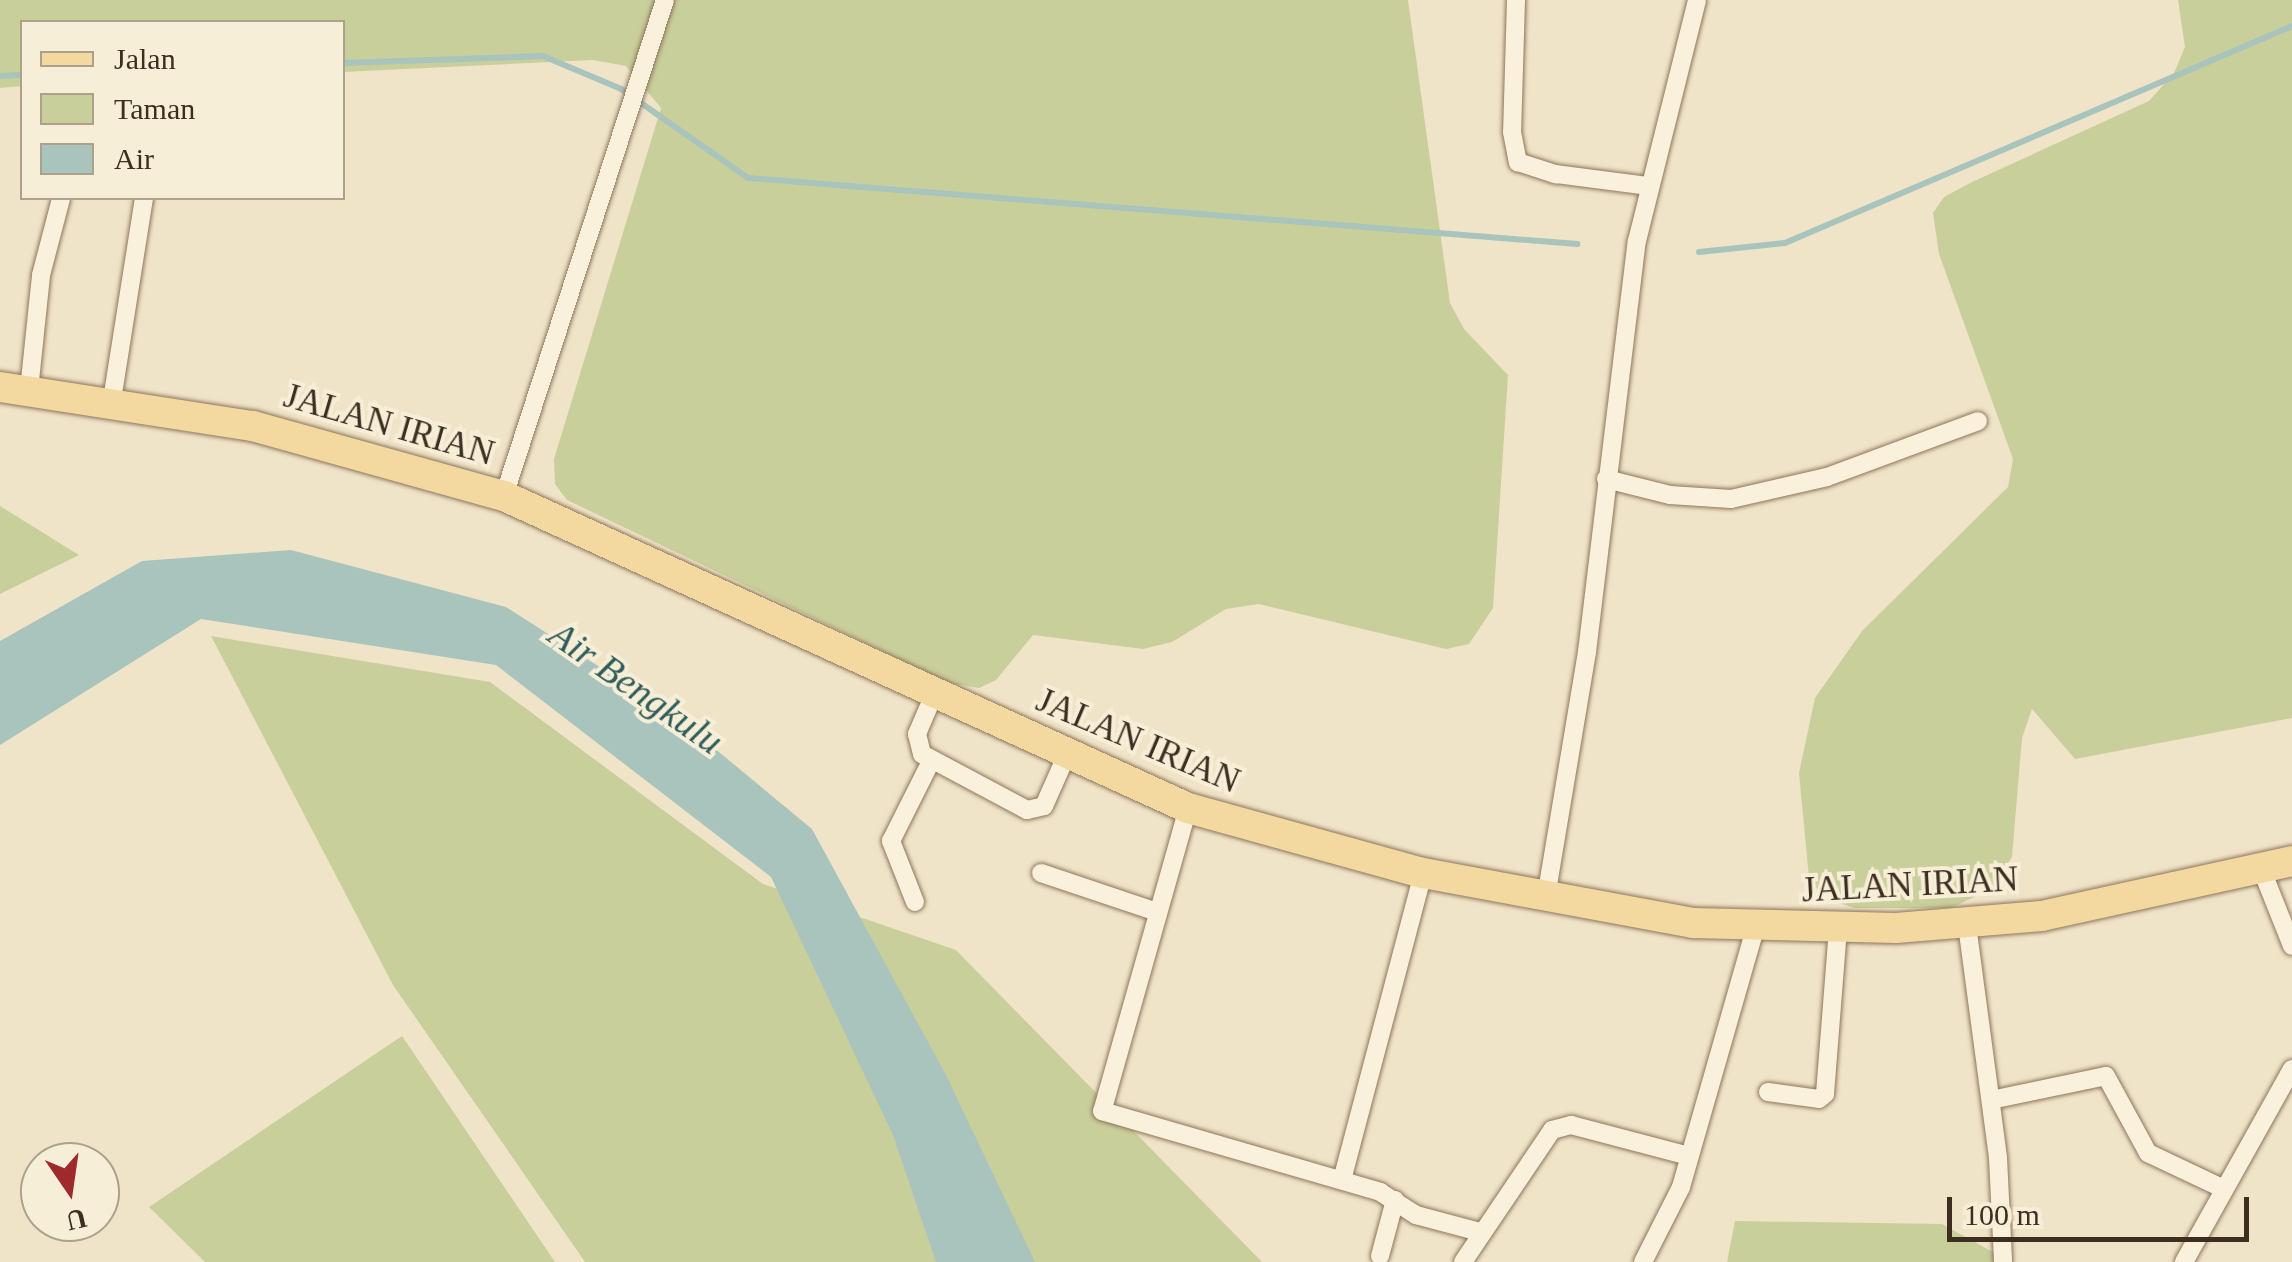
<!DOCTYPE html>
<style>
body{margin:0}
#map{position:relative;width:2292px;height:1262px;overflow:hidden;background:#f0e4c8;font-family:Georgia,serif}
div>[style]{position:absolute}
[style*='--x']{left:calc(var(--x)*1px);top:calc(var(--y)*1px);width:calc(var(--w)*1px);rotate:calc(var(--a)*1deg)}
.green>*{inset:0;background:#c9cf9b}
.water>*{inset:0;background:#a9c4bc}
.stream>*{height:6px;margin:-3px;padding:0 3px;transform-origin:3px;border-radius:3px;background:#a9c4bc}
.roads{filter:drop-shadow(0 0 2px #8d765c) drop-shadow(0 0 2px #8d765c)}
.minor>*{height:18px;margin:-9px;padding:0 9px;transform-origin:9px;border-radius:9px;background:#faf1dc}
.primary>*{height:30px;margin:-15px;padding:0 15px;transform-origin:15px;border-radius:15px;background:#f3d9a0}
span{translate:-50% -50%;white-space:nowrap;text-align:center;line-height:1.15;-webkit-text-stroke:8px #f7eed8;paint-order:stroke}
.street-label{font-size:35px;color:#3d2e20}
.water-label{font-size:38px;color:#2f5d5a;font-style:italic}
.legend{position:absolute;left:20px;top:20px;width:325px;height:180px;box-sizing:border-box;background:#f7eed8;border:2px solid #ada18e;margin:0;padding:12px 18px;list-style:none;font-size:30px;color:#3d2e20}
.legend li{display:flex;align-items:center;gap:20px;height:50px}
.legend b{width:50px;border:2px solid #ada18e}
.north{position:absolute;left:20px;top:1142px;width:100px;height:100px;box-sizing:border-box;background:#f7eed8;border:2px solid #ada18e;border-radius:50%;rotate:167deg;font-size:28px;font-weight:700;line-height:40px;text-align:center;color:#3d2e20}
.north::after{content:'';display:block;margin:auto;width:35px;height:45px;background:#9e2a2b;clip-path:polygon(50% 0,100% 100%,50% 72%,0 100%)}
.scale{position:absolute;left:1947px;top:1197px;width:302px;height:45px;box-sizing:border-box;border:5px solid #3d2e20;border-top:0;padding-left:12px;font-size:30px;line-height:35px;white-space:nowrap;color:#3d2e20;-webkit-text-stroke:8px #f7eed8;paint-order:stroke}
</style>
<div id="map">
<div class="green">
<i style="clip-path:polygon(0 0,1408px 0,1450px 303px,1464px 329px,1508px 375px,1493px 608px,1469px 644px,1446px 649px,1259px 604px,1226px 609px,1172px 642px,1143px 649px,1033px 635px,996px 680px,979px 688px,949px 683px,567px 500px,555px 484px,554px 459px,661px 108px,626px 66px,593px 60px,343px 72px,342px 22px,22px 22px,22px 86px,0 88px)"></i>
<i style="clip-path:polygon(2178px 0,2292px 0,2292px 718px,2075px 759px,2032px 709px,2022px 738px,2012px 857px,1993px 888px,1951px 908px,1854px 908px,1824px 898px,1809px 878px,1799px 773px,1815px 698px,1862px 631px,2008px 487px,2013px 459px,1939px 254px,1933px 213px,1944px 197px,1972px 182px,2149px 101px,2174px 73px,2185px 47px)"></i>
<i style="clip-path:polygon(0 506px,79px 555px,0 594px)"></i>
<i style="clip-path:polygon(211px 636px,490px 682px,763px 884px,956px 950px,1262px 1262px,585px 1262px,393px 985px)"></i>
<i style="clip-path:polygon(402px 1036px,555px 1262px,205px 1262px,149px 1207px)"></i>
<i style="clip-path:polygon(1735px 1221px,1942px 1224px,2011px 1262px,1727px 1262px)"></i>
</div>
<div class="water">
<i style="clip-path:polygon(291px 550px,506px 607px,673px 714px,812px 829px,946px 1075px,1035px 1262px,936px 1262px,893px 1135px,771px 877px,496px 665px,201px 619px,0 745px,0 641px,142px 561px)"></i>
</div>
<div class="stream">
<i style="--x:342;--y:63;--w:201;--a:-2"></i>
<i style="--x:543;--y:56;--w:85;--a:22.9"></i>
<i style="--x:621;--y:89;--w:155;--a:35"></i>
<i style="--x:748;--y:178;--w:832;--a:4.55"></i>
<i style="--x:0;--y:76;--w:22;--a:-3"></i>
<i style="--x:1699;--y:252;--w:86;--a:-6"></i>
<i style="--x:1785;--y:243;--w:551;--a:-23.17"></i>
</div>
<div class="roads">
<div class="minor">
<i style="--x:1516;--y:0;--w:132;--a:91.7"></i>
<i style="--x:1512;--y:132;--w:31;--a:79"></i>
<i style="--x:1518;--y:162;--w:40;--a:18"></i>
<i style="--x:1556;--y:174;--w:93;--a:7.4"></i>
<i style="--x:29;--y:390;--w:116;--a:-84"></i>
<i style="--x:41;--y:275;--w:79;--a:-75.3"></i>
<i style="--x:112;--y:400;--w:205;--a:-81"></i>
<i style="--x:1606;--y:479;--w:66;--a:14"></i>
<i style="--x:1670;--y:495;--w:61;--a:3.8"></i>
<i style="--x:1731;--y:499;--w:98;--a:-12.9"></i>
<i style="--x:1827;--y:477;--w:161;--a:-20.3"></i>
<i style="--x:504;--y:496;--w:521;--a:-72.02"></i>
<i style="--x:935;--y:692;--w:46;--a:113.2"></i>
<i style="--x:917;--y:734;--w:21;--a:76"></i>
<i style="--x:922;--y:754;--w:119;--a:28.1"></i>
<i style="--x:1027;--y:810;--w:17;--a:-13"></i>
<i style="--x:1044;--y:806;--w:57;--a:-66.1"></i>
<i style="--x:1188;--y:808;--w:315;--a:105.8"></i>
<i style="--x:1102;--y:1111;--w:290;--a:16.2"></i>
<i style="--x:1380;--y:1192;--w:43;--a:32.6"></i>
<i style="--x:1416;--y:1215;--w:66;--a:14.9"></i>
<i style="--x:2261;--y:868;--w:84;--a:68.3"></i>
<i style="--x:1041;--y:873;--w:119;--a:18.6"></i>
<i style="--x:1546;--y:897;--w:248;--a:-80.5"></i>
<i style="--x:1587;--y:652;--w:414;--a:-83.1"></i>
<i style="--x:1637;--y:241;--w:248;--a:-76"></i>
<i style="--x:915;--y:902;--w:66;--a:-111.5"></i>
<i style="--x:891;--y:841;--w:89;--a:-63.4"></i>
<i style="--x:1967;--y:925;--w:235;--a:82.4"></i>
<i style="--x:1998;--y:1158;--w:104;--a:87.2"></i>
<i style="--x:1768;--y:1092;--w:51;--a:7.8"></i>
<i style="--x:1819;--y:1099;--w:8;--a:-40"></i>
<i style="--x:1825;--y:1094;--w:166;--a:-85.5"></i>
<i style="--x:1991;--y:1100;--w:117;--a:-11.8"></i>
<i style="--x:2106;--y:1076;--w:88;--a:61.4"></i>
<i style="--x:2148;--y:1153;--w:82;--a:25.3"></i>
<i style="--x:1342;--y:1180;--w:318;--a:-75.2"></i>
<i style="--x:1380;--y:1256;--w:58;--a:-75"></i>
<i style="--x:1463;--y:1262;--w:159;--a:-56"></i>
<i style="--x:1552;--y:1130;--w:20;--a:-15"></i>
<i style="--x:1571;--y:1125;--w:122;--a:14.7"></i>
<i style="--x:1643;--y:1262;--w:84;--a:-63.1"></i>
<i style="--x:1681;--y:1187;--w:268;--a:-74"></i>
<i style="--x:2184;--y:1262;--w:221;--a:-60.8"></i>
</div>
<div class="primary">
<i style="--x:0;--y:387;--w:256;--a:8.8"></i>
<i style="--x:253;--y:426;--w:261;--a:15.6"></i>
<i style="--x:504;--y:496;--w:752;--a:24.52"></i>
<i style="--x:1188;--y:808;--w:244;--a:15.5"></i>
<i style="--x:1423;--y:873;--w:275;--a:10.5"></i>
<i style="--x:1693;--y:923;--w:203;--a:1.4"></i>
<i style="--x:1896;--y:928;--w:146;--a:-4.7"></i>
<i style="--x:2042;--y:916;--w:256;--a:-12.4"></i>
</div>
</div>
<div class="street-label">
<span style="left:389px;top:425px;rotate:16deg">JALAN IRIAN</span>
<span style="left:1138px;top:741px;rotate:23deg">JALAN IRIAN</span>
<span style="left:1910px;top:885px;rotate:-3deg">JALAN IRIAN</span>
</div>
<div class="water-label">
<span style="left:636px;top:688px;rotate:35deg">Air Bengkulu</span>
</div>
<ul class="legend">
<li><b style="height:12px;background:#f3d9a0"></b>Jalan</li>
<li><b style="height:28px;background:#c9cf9b"></b>Taman</li>
<li><b style="height:28px;background:#a9c4bc"></b>Air</li>
</ul>
<div class="north">U</div>
<div class="scale">100 m</div>
</div>
